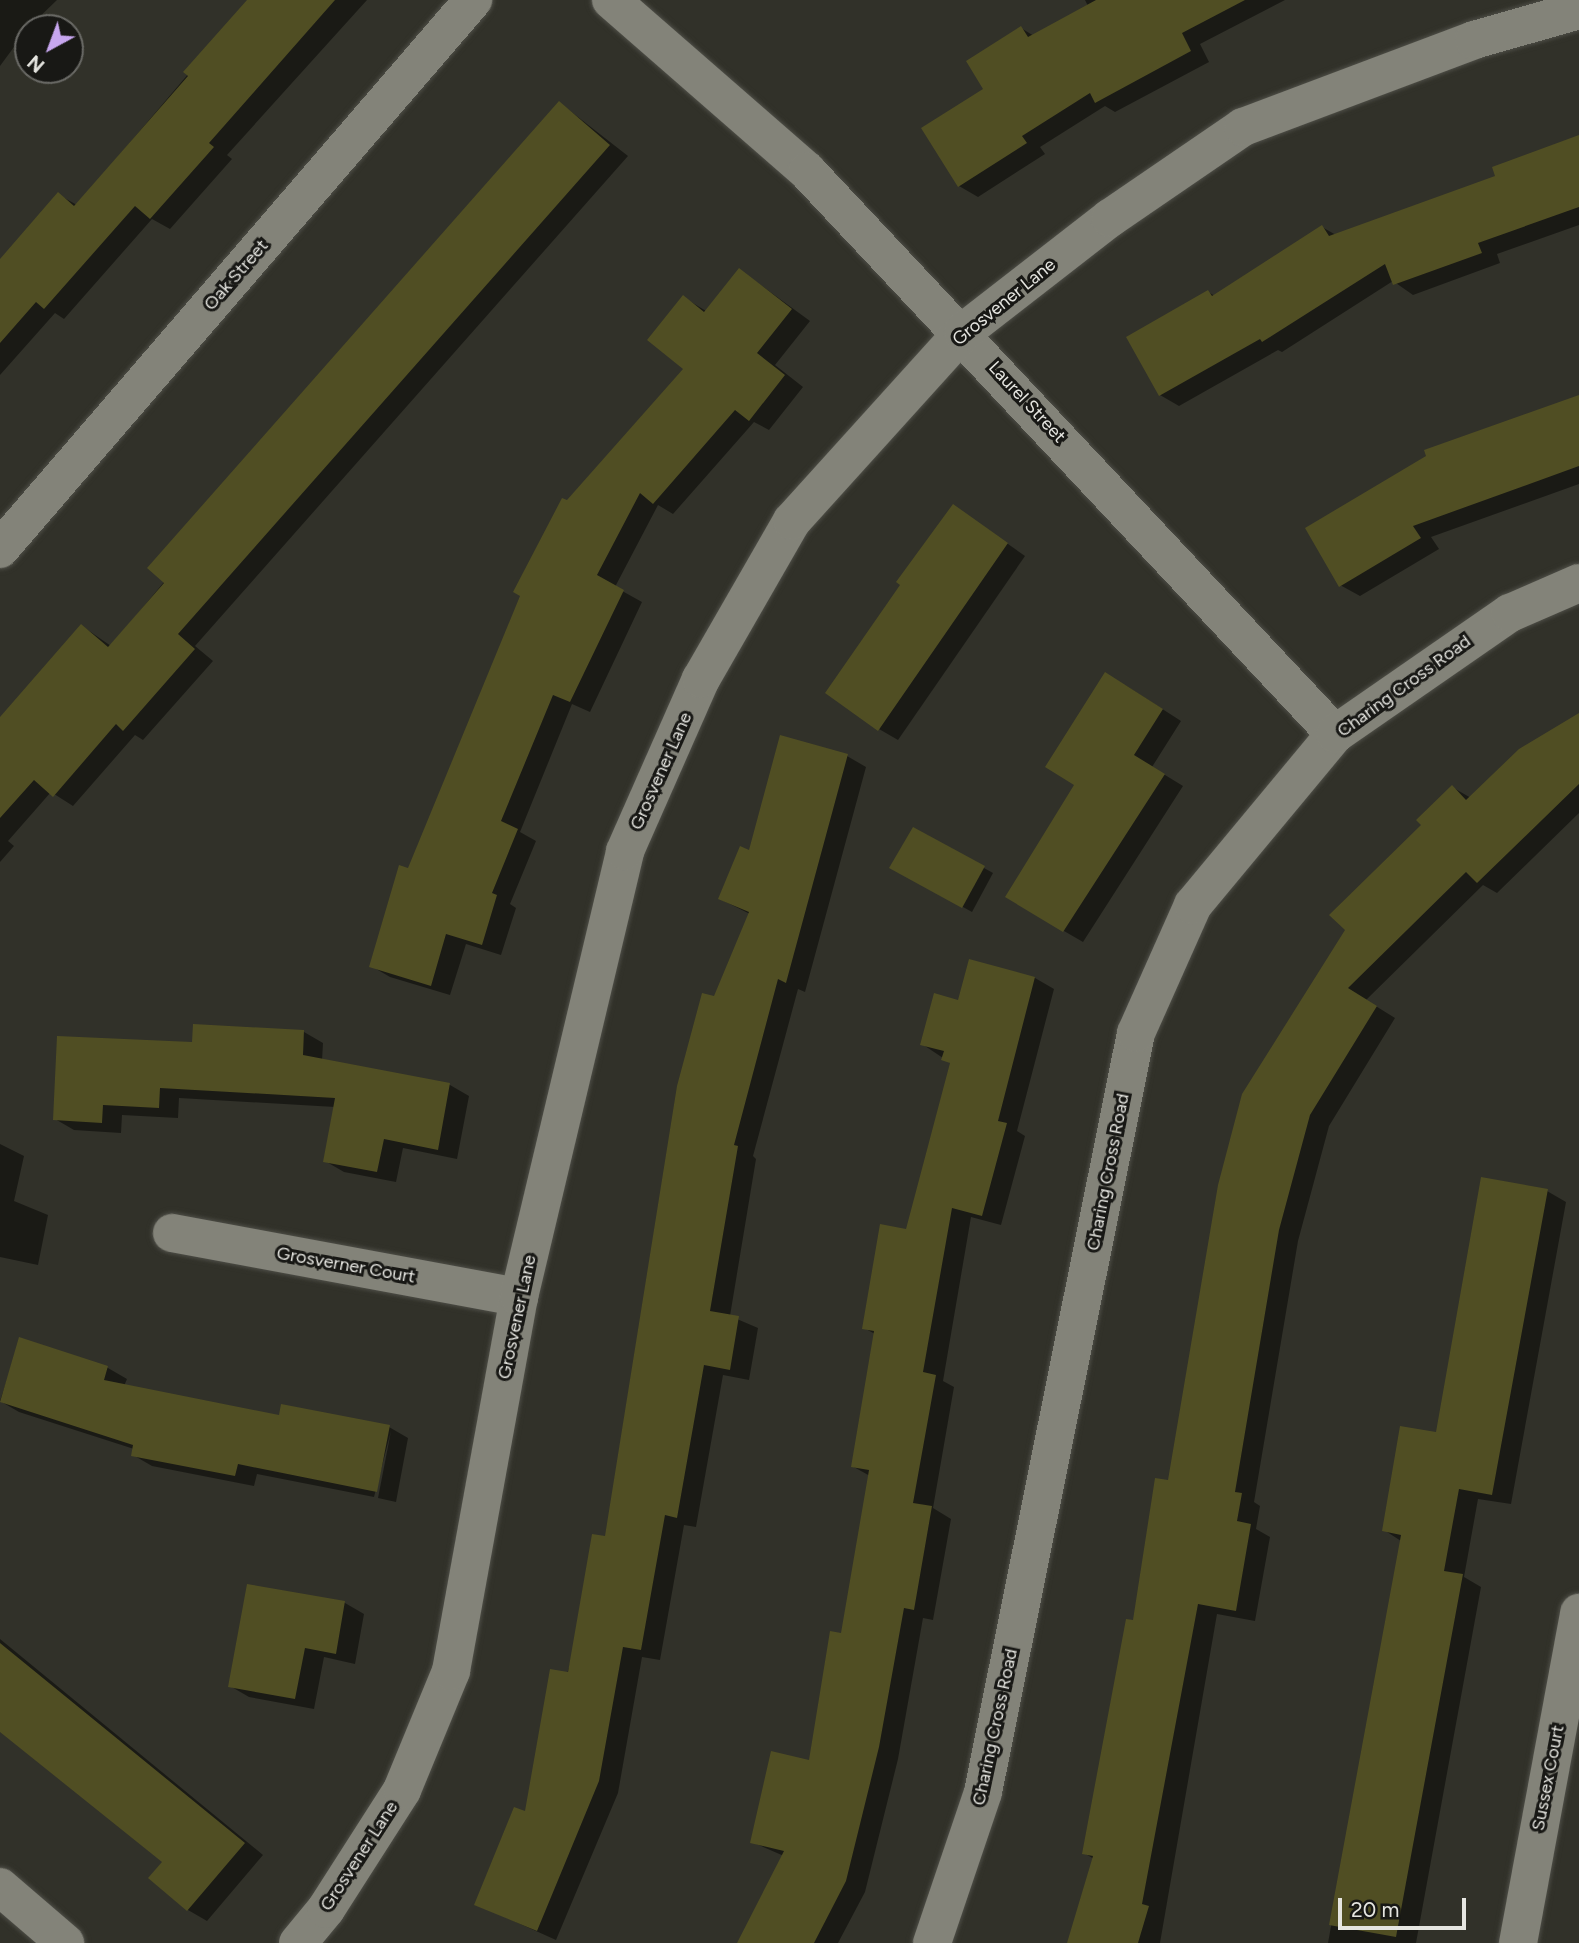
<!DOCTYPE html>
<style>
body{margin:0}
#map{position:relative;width:1579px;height:1943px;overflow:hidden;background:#313129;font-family:Figtree,sans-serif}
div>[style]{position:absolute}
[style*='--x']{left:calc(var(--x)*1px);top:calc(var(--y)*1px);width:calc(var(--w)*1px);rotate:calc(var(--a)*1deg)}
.shadow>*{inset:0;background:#0007}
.building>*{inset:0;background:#504e23}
.roads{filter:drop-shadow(0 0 2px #4e4e47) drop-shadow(0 0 2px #4e4e47)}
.minor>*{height:38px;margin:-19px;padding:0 19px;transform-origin:19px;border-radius:19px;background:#838379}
span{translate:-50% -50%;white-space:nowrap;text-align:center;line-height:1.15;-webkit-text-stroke:6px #181815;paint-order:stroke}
.street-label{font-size:18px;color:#e5e5e0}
.north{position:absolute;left:14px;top:14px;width:70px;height:70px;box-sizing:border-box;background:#181815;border:2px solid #6a6a66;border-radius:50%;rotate:221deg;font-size:19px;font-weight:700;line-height:28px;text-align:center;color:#e5e5e0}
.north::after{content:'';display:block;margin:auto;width:24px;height:32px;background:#c7a6ef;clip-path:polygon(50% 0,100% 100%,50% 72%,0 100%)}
.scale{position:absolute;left:1338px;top:1898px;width:128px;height:32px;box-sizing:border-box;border:4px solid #e5e5e0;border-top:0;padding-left:9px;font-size:21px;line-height:24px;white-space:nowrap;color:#e5e5e0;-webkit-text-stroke:5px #181815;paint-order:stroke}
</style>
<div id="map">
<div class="shadow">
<i style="clip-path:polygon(0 0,57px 0,28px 28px,0 66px)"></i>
<i style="clip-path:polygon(251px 0,367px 0,227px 155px,232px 159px,170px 229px,152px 219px,64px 319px,55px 313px,0 375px,0 261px,59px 195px,77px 205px)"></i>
<i style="clip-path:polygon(1085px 0,1285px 0,1200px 44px,1209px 62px,1115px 112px,1105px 106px,1040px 147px,1045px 154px,978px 197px,959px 186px,985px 89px,1021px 28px,1034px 36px,1088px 6px)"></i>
<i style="clip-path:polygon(560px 103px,628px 156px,195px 646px,213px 661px,143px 740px,135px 735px,73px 806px,51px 792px,8px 841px,14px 846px,0 862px,0 720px,82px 626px,111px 646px)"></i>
<i style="clip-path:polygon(1579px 137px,1579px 225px,1497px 254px,1500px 263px,1413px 295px,1393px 281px,1282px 352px,1278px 350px,1179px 406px,1160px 395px,1208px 292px,1215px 296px,1322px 227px,1336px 235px,1497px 177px)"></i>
<i style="clip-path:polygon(740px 270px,810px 321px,775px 365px,803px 387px,769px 430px,754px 422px,673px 514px,658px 505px,615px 587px,642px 602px,590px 712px,572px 704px,520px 832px,536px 841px,510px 904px,516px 908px,501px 955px,466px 944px,450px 995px,390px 977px,371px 966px,568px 503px,686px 368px,683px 297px,706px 311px)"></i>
<i style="clip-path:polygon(1579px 397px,1579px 484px,1431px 537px,1439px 549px,1360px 596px,1340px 585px,1307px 529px)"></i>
<i style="clip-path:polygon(954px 506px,1025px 556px,898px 740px,879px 729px,902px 584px)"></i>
<i style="clip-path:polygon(1125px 685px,1181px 721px,1152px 767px,1183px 786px,1083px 942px,1064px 931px,1077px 784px)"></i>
<i style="clip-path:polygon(1579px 715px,1579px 813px,1497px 893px,1483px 885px,1366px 1000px,1395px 1018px,1329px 1126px,1298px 1241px,1254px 1502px,1260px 1506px,1256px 1529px,1270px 1537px,1255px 1621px,1217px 1614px,1160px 1943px,1069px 1943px,1094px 1859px,1084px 1853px,1169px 1482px,1220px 1186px,1423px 825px,1452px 787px,1471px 798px)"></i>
<i style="clip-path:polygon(847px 756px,866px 767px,805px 992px,798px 989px,753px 1156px,756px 1159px,730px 1316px,758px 1328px,749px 1380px,723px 1375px,696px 1527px,684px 1525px,660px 1660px,642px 1657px,618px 1793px,556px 1940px,476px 1904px,527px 1814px,606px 1538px,715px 998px,750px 914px,720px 899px,751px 853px)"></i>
<i style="clip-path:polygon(914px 829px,993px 873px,972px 912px,891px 867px)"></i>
<i style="clip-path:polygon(970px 961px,1035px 978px,1054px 989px,1017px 1131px,1025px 1136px,1001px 1225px,971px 1217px,943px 1381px,954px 1387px,933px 1508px,951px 1519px,933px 1620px,923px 1618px,898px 1759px,865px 1892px,838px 1943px,739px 1943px,784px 1856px,752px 1842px,810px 1762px,842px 1635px,870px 1476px,852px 1466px,875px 1334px,864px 1328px,907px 1231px,952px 1064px,922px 1044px,959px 1002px)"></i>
<i style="clip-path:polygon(304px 1032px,323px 1043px,322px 1061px,450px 1085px,469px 1096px,457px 1159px,403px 1148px,396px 1182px,344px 1172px,325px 1161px,335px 1107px,179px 1098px,178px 1118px,122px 1115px,121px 1133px,74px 1130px,55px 1119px,194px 1044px)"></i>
<i style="clip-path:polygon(0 1144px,24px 1156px,14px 1201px,48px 1215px,38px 1265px,0 1257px)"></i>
<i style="clip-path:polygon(1547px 1191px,1566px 1202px,1511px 1504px,1478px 1499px,1464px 1577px,1481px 1587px,1416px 1943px,1328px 1943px,1401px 1541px,1384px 1530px,1437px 1434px)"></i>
<i style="clip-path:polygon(20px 1340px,108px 1368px,127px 1379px,124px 1386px,281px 1417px,389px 1427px,408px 1438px,396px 1502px,378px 1498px,391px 1431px,374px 1497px,257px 1474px,254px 1486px,152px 1466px,133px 1455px,134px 1449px,19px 1412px,0 1401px)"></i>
<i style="clip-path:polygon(248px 1586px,345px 1603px,364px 1614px,355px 1664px,324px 1657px,314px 1709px,249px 1697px,230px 1686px)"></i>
<i style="clip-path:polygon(0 1639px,263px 1855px,207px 1921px,188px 1910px,164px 1862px,0 1727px)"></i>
</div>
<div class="building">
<i style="clip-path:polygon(247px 0,335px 0,209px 143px,214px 147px,150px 219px,135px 206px,44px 309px,36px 302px,0 343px,0 259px,58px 192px,74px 206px,188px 76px,183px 72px)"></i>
<i style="clip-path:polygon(1096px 0,1245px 0,1182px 33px,1191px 51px,1095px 103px,1090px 93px,1022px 136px,1027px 143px,958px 187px,921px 128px,983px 89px,966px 61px,1021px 26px,1028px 37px)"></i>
<i style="clip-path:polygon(559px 101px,610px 145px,178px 634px,195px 649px,123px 731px,116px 724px,53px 797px,34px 780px,0 818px,0 717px,81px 624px,108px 647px,164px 583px,147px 568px)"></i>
<i style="clip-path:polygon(1579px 135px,1579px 207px,1478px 243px,1482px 253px,1393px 285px,1385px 264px,1262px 342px,1260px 339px,1159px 396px,1126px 337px,1208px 290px,1212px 296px,1322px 225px,1329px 236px,1495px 176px,1492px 167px)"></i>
<i style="clip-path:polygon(739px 268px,792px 309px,757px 353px,785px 375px,749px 421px,735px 410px,653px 504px,640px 493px,597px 575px,624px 590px,570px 702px,553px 695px,501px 821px,518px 829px,492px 893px,497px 895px,482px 945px,446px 934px,431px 986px,369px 967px,399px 865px,408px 868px,520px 596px,513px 592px,562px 498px,567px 500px,683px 369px,647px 340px,683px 295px,704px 312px)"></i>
<i style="clip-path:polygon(1579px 395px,1579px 466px,1413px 526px,1421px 538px,1339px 587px,1305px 528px,1426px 456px,1424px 450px)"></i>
<i style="clip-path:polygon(953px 504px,1008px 543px,878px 731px,825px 693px,900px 585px,896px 582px)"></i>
<i style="clip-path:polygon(1105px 672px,1163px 709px,1134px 755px,1165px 774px,1063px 932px,1005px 897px,1074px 785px,1045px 767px)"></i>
<i style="clip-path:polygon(1579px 713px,1579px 784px,1477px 883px,1466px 872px,1348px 988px,1377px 1006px,1310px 1115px,1279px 1230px,1235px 1492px,1242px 1493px,1237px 1521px,1251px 1524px,1236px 1611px,1198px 1604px,1142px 1904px,1149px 1906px,1138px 1943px,1067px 1943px,1093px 1856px,1082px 1854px,1126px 1619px,1133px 1620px,1155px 1478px,1168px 1480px,1218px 1185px,1242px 1094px,1345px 930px,1329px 915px,1421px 825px,1416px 820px,1452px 785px,1466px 800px,1519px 749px)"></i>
<i style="clip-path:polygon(780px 735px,848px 754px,786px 983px,778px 979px,734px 1145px,738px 1146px,710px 1311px,739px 1316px,730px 1370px,704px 1365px,677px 1518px,665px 1515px,641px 1650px,623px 1647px,599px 1781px,537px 1931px,474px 1905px,514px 1807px,525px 1811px,550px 1669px,568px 1672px,592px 1534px,605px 1536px,677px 1086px,702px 993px,714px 996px,749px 912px,718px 899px,740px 846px,749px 850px)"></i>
<i style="clip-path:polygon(913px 827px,985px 866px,962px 908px,889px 868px)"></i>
<i style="clip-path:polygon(969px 959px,1035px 977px,998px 1121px,1007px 1123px,982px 1216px,952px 1208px,923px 1372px,936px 1375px,913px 1503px,932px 1506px,914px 1610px,904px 1608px,879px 1747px,846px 1881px,814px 1943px,737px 1943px,784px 1851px,750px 1843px,771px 1751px,809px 1760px,830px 1631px,841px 1633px,869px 1470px,851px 1467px,874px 1331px,862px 1329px,880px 1224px,906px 1229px,950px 1063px,941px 1060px,944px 1051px,920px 1045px,934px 993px,958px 1000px)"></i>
<i style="clip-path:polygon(193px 1024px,304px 1030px,303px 1055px,450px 1083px,438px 1150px,384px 1139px,377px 1172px,323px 1162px,335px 1098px,160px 1088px,159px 1108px,103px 1105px,102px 1123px,53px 1120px,57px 1036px,192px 1042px)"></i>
<i style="clip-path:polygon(1481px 1177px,1548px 1189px,1492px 1495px,1459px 1489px,1444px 1571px,1463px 1574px,1396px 1937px,1329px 1925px,1401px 1535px,1382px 1531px,1400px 1426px,1436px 1432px)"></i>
<i style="clip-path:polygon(19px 1337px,108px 1366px,104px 1380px,279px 1415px,281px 1404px,390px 1425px,377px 1492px,238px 1464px,235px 1476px,131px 1456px,133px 1445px,0 1402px)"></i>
<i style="clip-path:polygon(247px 1584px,345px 1601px,336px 1654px,305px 1648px,295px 1699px,228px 1687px)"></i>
<i style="clip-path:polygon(0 1643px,245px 1843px,187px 1911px,148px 1878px,162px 1862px,0 1732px)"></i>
</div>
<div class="roads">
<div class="minor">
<i style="--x:611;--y:0;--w:260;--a:41.1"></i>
<i style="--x:807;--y:171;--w:772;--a:46.84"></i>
<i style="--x:0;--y:549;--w:725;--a:-49.25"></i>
<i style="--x:172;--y:1233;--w:353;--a:10.5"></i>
<i style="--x:0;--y:1887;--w:86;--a:40.7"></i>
<i style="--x:298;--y:1943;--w:44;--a:-50.5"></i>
<i style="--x:326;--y:1909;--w:141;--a:-57.4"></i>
<i style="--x:402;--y:1790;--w:129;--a:-67.6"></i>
<i style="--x:451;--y:1671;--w:380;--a:-79.7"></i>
<i style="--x:519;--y:1297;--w:458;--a:-76.6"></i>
<i style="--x:625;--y:851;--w:188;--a:-66.2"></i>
<i style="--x:701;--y:679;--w:182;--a:-60.1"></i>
<i style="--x:792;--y:521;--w:255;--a:-47.9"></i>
<i style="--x:963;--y:332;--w:186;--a:-37.8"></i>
<i style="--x:1110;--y:218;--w:161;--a:-34.4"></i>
<i style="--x:1243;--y:127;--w:247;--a:-20.6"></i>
<i style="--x:1474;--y:40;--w:109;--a:-15.9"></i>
<i style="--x:932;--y:1943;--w:159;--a:-71.3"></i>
<i style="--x:983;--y:1792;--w:774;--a:-78.6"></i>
<i style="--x:1136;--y:1033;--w:140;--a:-66"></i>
<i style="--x:1193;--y:905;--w:222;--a:-50.3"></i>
<i style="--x:1335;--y:734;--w:213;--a:-34.7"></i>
<i style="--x:1510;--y:613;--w:75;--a:-23.5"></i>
<i style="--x:1518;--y:1943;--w:336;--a:-79.5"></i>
</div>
</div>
<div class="street-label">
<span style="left:236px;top:275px;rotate:-49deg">Oak Street</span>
<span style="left:1004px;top:302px;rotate:-39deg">Grosvener Lane</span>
<span style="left:1027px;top:402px;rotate:47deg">Laurel Street</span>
<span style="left:1404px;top:686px;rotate:-36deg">Charing Cross Road</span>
<span style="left:661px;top:771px;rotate:-66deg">Grosvener Lane</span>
<span style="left:1108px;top:1172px;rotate:-79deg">Charing Cross Road</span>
<span style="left:346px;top:1265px;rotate:10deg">Grosverner Court</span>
<span style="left:517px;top:1317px;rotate:-78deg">Grosvener Lane</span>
<span style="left:995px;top:1727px;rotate:-78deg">Charing Cross Road</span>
<span style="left:1548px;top:1778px;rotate:-79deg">Sussex Court</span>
<span style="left:359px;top:1856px;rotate:-57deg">Grosvener Lane</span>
</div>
<div class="north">N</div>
<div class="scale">20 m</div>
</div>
